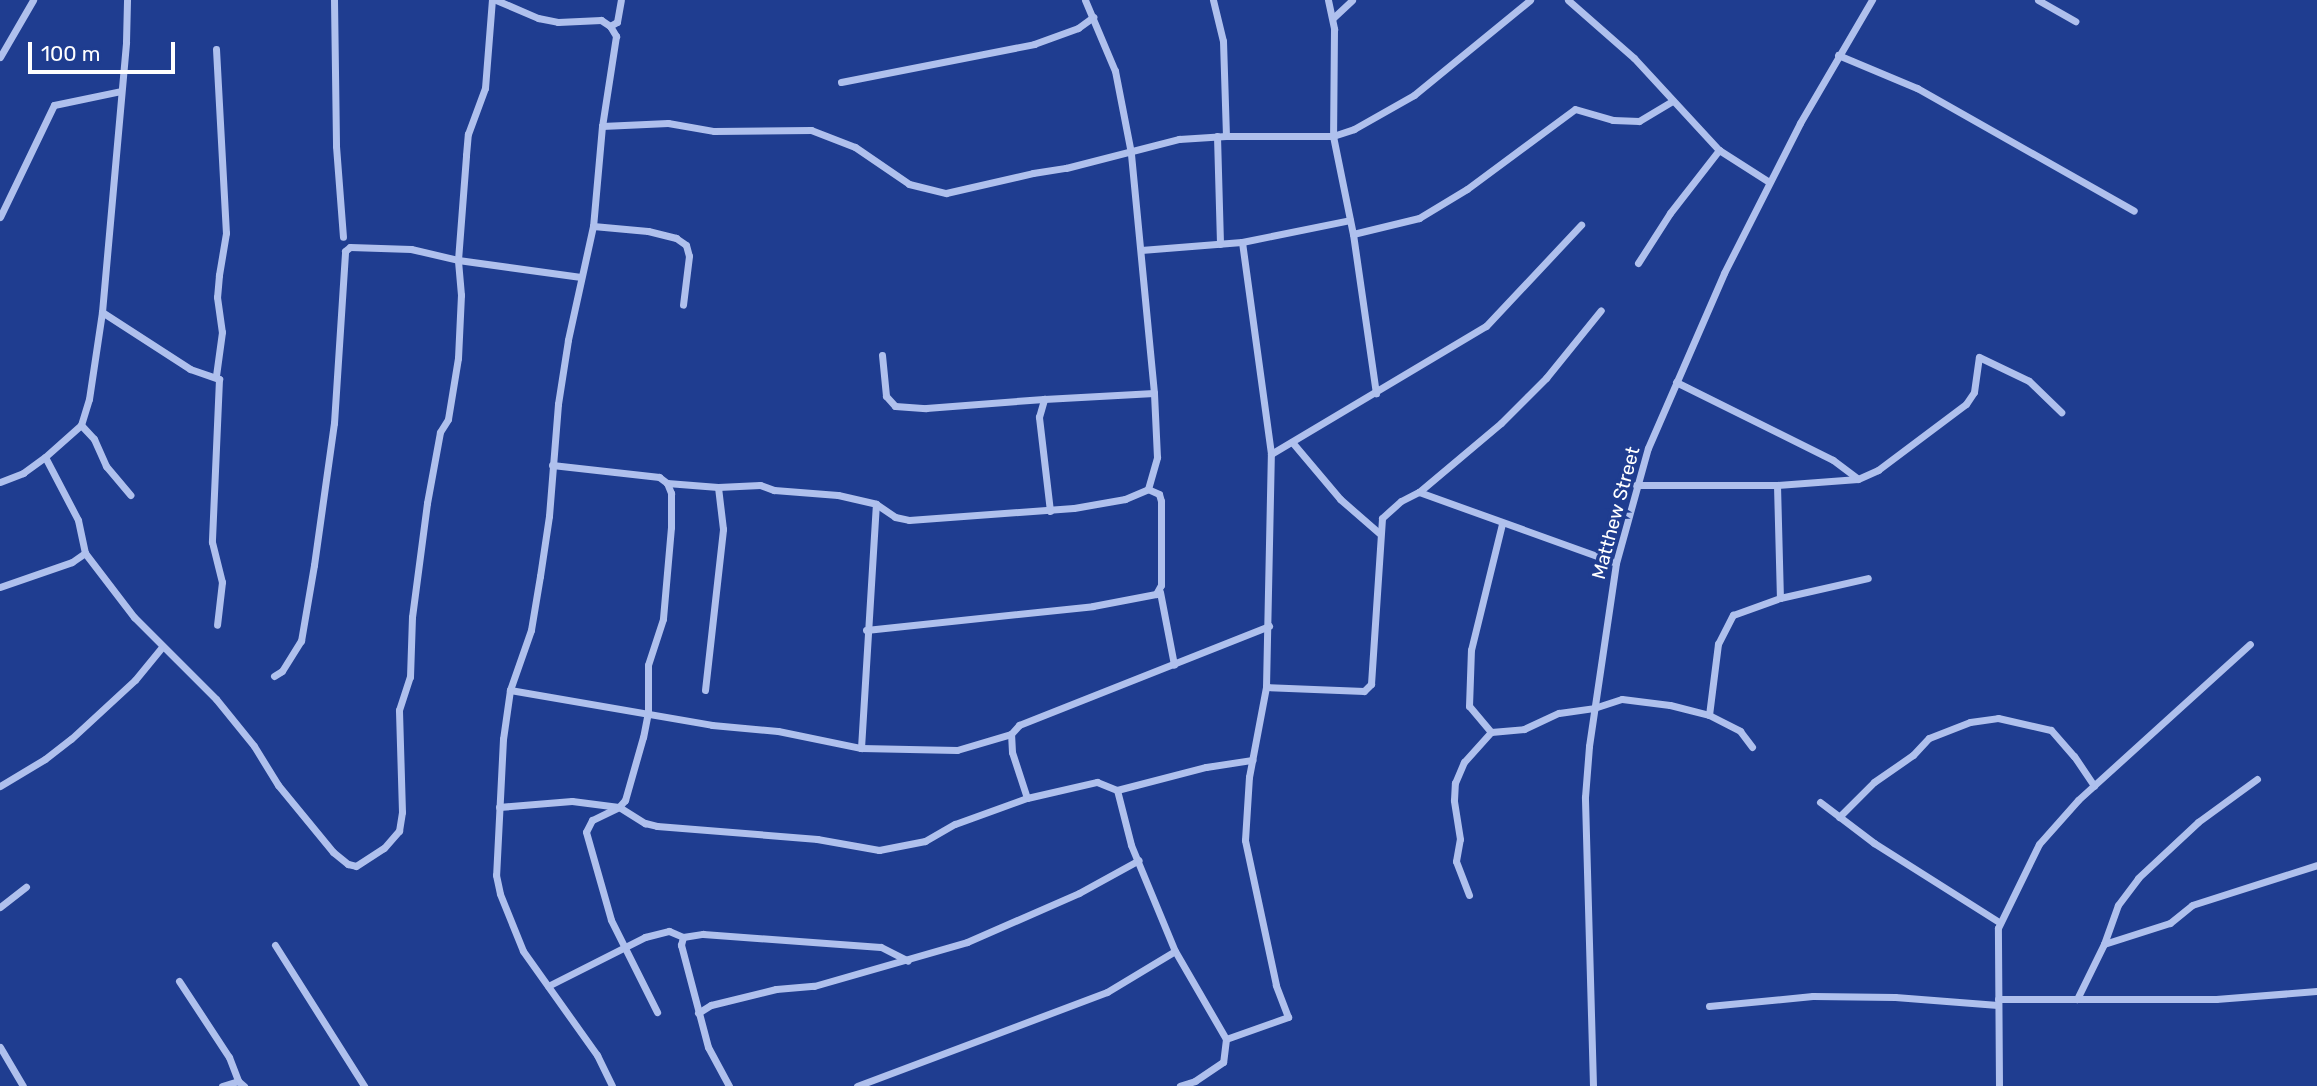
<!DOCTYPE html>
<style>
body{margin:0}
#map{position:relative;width:2317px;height:1086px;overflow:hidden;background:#1f3d90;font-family:Rubik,sans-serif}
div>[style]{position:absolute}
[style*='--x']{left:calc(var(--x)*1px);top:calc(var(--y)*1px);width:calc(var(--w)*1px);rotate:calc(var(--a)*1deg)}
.street>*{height:7px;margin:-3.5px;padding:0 3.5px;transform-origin:3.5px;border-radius:3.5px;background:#afc0ed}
span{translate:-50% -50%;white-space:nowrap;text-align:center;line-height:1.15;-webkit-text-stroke:7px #1f3d90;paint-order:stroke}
.street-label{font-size:19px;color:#fff}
.scale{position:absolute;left:28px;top:42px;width:147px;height:32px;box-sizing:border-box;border:4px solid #fff;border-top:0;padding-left:9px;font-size:21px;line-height:24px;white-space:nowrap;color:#fff;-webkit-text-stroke:5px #1f3d90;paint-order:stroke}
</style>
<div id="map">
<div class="street">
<i style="--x:334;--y:0;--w:146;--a:89.2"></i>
<i style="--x:336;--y:146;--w:91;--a:85.6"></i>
<i style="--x:496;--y:0;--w:46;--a:23.2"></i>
<i style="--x:538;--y:18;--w:20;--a:11"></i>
<i style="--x:558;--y:22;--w:43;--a:-2.7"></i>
<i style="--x:601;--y:20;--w:11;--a:34"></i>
<i style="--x:610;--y:26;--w:12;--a:59"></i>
<i style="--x:616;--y:36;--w:91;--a:98.8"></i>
<i style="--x:602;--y:126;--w:100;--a:95.1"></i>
<i style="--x:593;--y:226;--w:117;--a:102.4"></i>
<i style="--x:568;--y:340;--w:65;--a:98.9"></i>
<i style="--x:558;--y:404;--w:112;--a:94.6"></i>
<i style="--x:549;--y:516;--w:61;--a:98.5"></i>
<i style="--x:540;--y:576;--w:55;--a:99.5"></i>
<i style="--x:531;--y:630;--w:64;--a:109.3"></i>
<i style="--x:510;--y:690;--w:49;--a:98.1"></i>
<i style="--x:503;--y:739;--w:136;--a:92.9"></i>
<i style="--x:496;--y:875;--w:19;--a:78"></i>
<i style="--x:500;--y:894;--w:61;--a:68"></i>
<i style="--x:523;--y:951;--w:128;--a:54.6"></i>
<i style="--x:597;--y:1055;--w:34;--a:64"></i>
<i style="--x:1213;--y:0;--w:42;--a:76.3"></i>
<i style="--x:1223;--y:41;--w:95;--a:88.2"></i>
<i style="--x:1328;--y:0;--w:30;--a:78"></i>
<i style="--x:1334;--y:29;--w:107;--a:90.5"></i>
<i style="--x:1333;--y:136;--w:100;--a:78.5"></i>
<i style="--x:1353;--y:234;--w:161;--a:81.8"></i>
<i style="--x:1568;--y:0;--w:88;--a:41.3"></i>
<i style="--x:1634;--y:58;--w:125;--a:47.3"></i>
<i style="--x:1719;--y:150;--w:59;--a:32.6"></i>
<i style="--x:2038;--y:0;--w:43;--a:29.6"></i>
<i style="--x:1333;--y:18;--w:26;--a:-43"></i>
<i style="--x:610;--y:26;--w:8;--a:-30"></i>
<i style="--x:617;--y:22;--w:22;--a:-80"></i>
<i style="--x:216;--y:49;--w:184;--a:86.9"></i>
<i style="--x:226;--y:233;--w:43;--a:99.5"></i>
<i style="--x:219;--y:275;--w:22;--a:95"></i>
<i style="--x:217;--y:297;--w:35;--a:82"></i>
<i style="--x:222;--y:332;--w:44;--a:97.8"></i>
<i style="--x:1838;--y:55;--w:86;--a:22.7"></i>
<i style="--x:1917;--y:88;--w:249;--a:29.5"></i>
<i style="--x:0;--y:57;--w:66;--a:-59.9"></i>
<i style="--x:841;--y:82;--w:197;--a:-11.1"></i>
<i style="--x:1034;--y:44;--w:47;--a:-20"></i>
<i style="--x:1078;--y:28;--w:19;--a:-36"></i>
<i style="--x:602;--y:126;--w:66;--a:-2.6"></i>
<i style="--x:668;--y:123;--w:47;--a:9.9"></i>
<i style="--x:714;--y:131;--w:97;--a:-0.6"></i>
<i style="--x:811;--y:130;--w:47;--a:21.1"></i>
<i style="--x:855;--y:147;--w:65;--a:34.4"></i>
<i style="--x:909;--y:184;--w:38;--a:14"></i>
<i style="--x:946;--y:193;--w:89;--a:-12.9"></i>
<i style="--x:1033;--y:173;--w:33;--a:-9"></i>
<i style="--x:1066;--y:168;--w:117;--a:-14.4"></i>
<i style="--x:1179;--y:139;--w:47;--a:-3.7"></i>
<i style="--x:1226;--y:136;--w:107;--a:0"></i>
<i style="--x:1333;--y:136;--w:22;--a:-18"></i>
<i style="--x:1354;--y:129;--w:69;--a:-29.5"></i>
<i style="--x:1414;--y:95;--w:150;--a:-39.3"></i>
<i style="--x:1217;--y:136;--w:108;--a:88.4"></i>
<i style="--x:0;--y:217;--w:124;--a:-64.3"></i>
<i style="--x:54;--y:105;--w:68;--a:-11.8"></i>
<i style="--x:593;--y:226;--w:55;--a:5.2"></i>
<i style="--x:648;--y:231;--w:29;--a:14"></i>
<i style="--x:676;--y:238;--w:12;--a:35"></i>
<i style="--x:686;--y:245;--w:11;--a:75"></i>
<i style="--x:689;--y:256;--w:49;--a:97"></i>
<i style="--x:1353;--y:234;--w:68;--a:-13.6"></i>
<i style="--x:1419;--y:218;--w:56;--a:-31.1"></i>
<i style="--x:1467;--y:189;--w:134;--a:-36.5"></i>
<i style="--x:1575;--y:109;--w:40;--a:16"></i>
<i style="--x:1613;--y:120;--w:26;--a:2"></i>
<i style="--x:1639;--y:121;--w:39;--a:-31"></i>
<i style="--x:1242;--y:242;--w:214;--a:82.2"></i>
<i style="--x:1141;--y:250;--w:101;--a:-4.5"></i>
<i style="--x:1242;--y:242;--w:110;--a:-11.5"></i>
<i style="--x:1638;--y:263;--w:59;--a:-57.4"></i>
<i style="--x:1670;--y:213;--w:80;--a:-52.1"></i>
<i style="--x:102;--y:312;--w:105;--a:32.9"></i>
<i style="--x:190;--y:369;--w:31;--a:19"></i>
<i style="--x:219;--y:379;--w:163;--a:92.5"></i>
<i style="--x:212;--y:542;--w:41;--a:76"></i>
<i style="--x:222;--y:582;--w:43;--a:96.6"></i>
<i style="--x:882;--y:355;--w:41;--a:84.4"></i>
<i style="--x:886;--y:396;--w:13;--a:48"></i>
<i style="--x:895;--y:406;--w:31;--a:4"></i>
<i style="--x:926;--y:408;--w:118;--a:-4.4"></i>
<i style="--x:1676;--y:382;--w:175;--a:26.4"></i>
<i style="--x:1833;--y:460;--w:30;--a:37"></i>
<i style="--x:81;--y:425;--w:19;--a:47"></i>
<i style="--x:94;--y:439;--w:30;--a:66"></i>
<i style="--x:106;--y:466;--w:38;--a:50"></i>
<i style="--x:1292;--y:442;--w:75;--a:49.9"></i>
<i style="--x:1340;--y:499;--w:52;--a:41.1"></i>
<i style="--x:552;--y:465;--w:108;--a:6.4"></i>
<i style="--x:659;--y:477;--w:10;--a:37"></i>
<i style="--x:667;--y:483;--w:11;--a:68"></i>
<i style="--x:671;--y:493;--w:34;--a:90"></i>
<i style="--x:671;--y:527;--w:92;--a:95"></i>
<i style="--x:663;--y:619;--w:48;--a:108.1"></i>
<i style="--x:648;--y:665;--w:47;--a:90"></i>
<i style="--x:648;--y:712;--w:25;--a:101"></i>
<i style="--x:643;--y:737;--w:66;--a:105.9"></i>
<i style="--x:625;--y:800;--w:9;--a:131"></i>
<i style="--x:619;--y:807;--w:30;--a:154"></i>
<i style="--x:592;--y:820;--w:13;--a:117"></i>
<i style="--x:586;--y:832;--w:91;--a:74.1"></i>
<i style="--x:611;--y:920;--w:103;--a:63.4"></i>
<i style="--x:0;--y:482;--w:25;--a:-21"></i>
<i style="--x:23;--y:473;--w:27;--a:-36"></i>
<i style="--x:45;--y:457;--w:48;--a:-41.6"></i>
<i style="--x:81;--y:425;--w:27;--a:-73"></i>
<i style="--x:89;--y:399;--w:88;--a:-81.5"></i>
<i style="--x:102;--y:312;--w:271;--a:-84.9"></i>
<i style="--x:126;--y:42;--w:42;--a:-88.6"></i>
<i style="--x:667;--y:483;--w:51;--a:4.5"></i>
<i style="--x:718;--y:487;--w:42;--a:-2.7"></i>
<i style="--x:760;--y:485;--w:15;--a:20"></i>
<i style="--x:774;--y:490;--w:64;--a:4.5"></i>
<i style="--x:838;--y:495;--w:39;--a:13"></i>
<i style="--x:876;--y:504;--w:23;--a:34"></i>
<i style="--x:895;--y:517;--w:14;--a:12"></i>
<i style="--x:909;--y:520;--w:165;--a:-4.2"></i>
<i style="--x:1074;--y:508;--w:52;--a:-10"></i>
<i style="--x:1125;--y:499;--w:25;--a:-23"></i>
<i style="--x:1148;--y:489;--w:33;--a:-74"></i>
<i style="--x:1157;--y:457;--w:64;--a:-92.7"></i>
<i style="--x:1154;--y:393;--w:241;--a:-95.5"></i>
<i style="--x:1131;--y:153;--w:84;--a:-101"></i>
<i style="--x:1115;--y:71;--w:77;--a:-112.9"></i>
<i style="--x:1636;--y:485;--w:141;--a:0"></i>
<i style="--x:1777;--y:485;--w:81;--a:-4.2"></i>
<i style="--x:1858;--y:479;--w:22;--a:-24"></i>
<i style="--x:1878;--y:470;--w:110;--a:-36.9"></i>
<i style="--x:1966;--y:404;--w:14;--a:-56"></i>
<i style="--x:1974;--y:392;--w:35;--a:-82"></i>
<i style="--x:1979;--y:357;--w:55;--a:25.6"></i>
<i style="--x:2029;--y:381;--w:45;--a:44.1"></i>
<i style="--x:1777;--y:485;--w:113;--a:88.5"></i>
<i style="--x:1419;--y:492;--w:107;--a:-40.1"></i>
<i style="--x:1501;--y:423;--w:64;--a:-45"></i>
<i style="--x:1546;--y:378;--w:87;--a:-51"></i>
<i style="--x:1050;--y:511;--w:95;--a:-96.7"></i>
<i style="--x:1039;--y:417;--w:19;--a:-74"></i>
<i style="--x:1044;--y:399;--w:110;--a:-3.1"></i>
<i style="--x:85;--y:553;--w:81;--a:52.6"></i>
<i style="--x:134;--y:617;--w:116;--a:45"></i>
<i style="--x:216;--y:699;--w:60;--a:51"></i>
<i style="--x:254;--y:746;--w:46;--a:58.4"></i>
<i style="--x:278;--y:785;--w:87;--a:50.6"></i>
<i style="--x:333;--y:852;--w:19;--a:39"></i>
<i style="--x:348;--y:864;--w:8;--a:14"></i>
<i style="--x:356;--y:866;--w:33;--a:-33"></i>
<i style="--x:384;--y:848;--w:23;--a:-49"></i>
<i style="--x:399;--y:831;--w:19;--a:-81"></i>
<i style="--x:402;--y:812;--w:102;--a:-91.7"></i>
<i style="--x:399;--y:710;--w:35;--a:-72"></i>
<i style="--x:410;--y:677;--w:60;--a:-88.1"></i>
<i style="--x:412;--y:617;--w:115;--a:-82.5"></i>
<i style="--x:427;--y:503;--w:72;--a:-79.6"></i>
<i style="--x:440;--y:432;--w:15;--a:-58"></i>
<i style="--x:448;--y:419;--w:62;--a:-80.7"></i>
<i style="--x:458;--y:358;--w:63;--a:-87.3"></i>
<i style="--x:461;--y:295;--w:35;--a:-95"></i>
<i style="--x:458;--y:260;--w:105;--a:-85.6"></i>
<i style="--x:466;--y:155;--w:21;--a:-85"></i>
<i style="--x:468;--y:134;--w:49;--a:-69.7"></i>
<i style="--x:485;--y:88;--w:88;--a:-85.5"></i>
<i style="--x:0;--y:587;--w:76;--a:-19.1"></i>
<i style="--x:72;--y:562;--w:16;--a:-35"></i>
<i style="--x:85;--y:553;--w:34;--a:-102"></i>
<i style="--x:78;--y:520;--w:71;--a:-117.6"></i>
<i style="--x:1160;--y:592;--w:74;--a:79.1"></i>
<i style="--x:866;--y:630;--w:228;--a:-6"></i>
<i style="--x:1093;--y:606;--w:64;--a:-10.8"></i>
<i style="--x:1156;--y:594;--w:10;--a:-61"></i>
<i style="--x:1161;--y:585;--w:84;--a:-90"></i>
<i style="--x:1161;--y:501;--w:7;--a:-106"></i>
<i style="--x:1159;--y:494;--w:12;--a:-156"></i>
<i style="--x:274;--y:676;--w:9;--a:-32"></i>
<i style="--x:282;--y:671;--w:36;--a:-58"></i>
<i style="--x:301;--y:641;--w:77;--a:-80.3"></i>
<i style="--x:314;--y:565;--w:143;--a:-82"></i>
<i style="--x:334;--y:423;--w:172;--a:-86.3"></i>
<i style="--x:345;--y:251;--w:6;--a:-39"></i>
<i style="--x:350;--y:247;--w:61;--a:1.9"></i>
<i style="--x:411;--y:249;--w:48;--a:13.2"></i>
<i style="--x:458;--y:260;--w:124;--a:7.9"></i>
<i style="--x:1266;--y:687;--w:98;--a:2.3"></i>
<i style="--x:1364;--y:691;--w:10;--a:-45"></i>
<i style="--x:1371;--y:684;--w:166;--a:-86.2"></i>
<i style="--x:1382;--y:518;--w:25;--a:-42"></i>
<i style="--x:1401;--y:501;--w:20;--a:-27"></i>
<i style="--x:1419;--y:492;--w:209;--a:19.8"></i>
<i style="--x:510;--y:690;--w:205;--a:9.8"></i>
<i style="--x:712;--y:725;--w:66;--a:5.2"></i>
<i style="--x:778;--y:731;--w:85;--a:11.6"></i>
<i style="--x:861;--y:748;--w:96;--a:1.2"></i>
<i style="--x:957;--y:750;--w:56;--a:-16.5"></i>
<i style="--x:705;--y:690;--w:162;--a:-83.6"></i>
<i style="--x:723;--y:529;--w:42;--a:-96.8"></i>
<i style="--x:1709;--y:715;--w:72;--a:-82.8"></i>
<i style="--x:1718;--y:644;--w:33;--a:-63"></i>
<i style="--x:1733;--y:615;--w:50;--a:-19.9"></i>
<i style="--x:1780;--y:598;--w:90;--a:-12.8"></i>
<i style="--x:1491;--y:732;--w:34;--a:-130"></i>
<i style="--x:1469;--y:706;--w:56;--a:-88"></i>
<i style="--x:1471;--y:650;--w:130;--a:-76.2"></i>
<i style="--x:861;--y:748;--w:244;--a:-86.5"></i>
<i style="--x:0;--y:786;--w:52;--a:-31"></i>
<i style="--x:45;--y:759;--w:33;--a:-38"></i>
<i style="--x:71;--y:739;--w:87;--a:-42.7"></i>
<i style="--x:135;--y:680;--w:43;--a:-50.7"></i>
<i style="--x:1117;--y:790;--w:57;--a:75.7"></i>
<i style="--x:1131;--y:845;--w:115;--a:67.5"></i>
<i style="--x:1175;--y:951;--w:102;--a:59.9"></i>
<i style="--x:1226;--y:1039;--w:23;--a:97"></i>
<i style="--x:1223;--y:1062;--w:34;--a:146"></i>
<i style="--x:1195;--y:1081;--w:16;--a:162"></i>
<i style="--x:1027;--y:798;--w:48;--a:-108.1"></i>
<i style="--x:1012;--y:752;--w:18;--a:-93"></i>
<i style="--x:1011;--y:734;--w:12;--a:-48"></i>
<i style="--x:1019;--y:725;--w:269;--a:-21.6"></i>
<i style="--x:1820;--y:802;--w:68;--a:37.2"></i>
<i style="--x:1874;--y:843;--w:148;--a:32.3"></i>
<i style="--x:499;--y:807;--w:73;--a:-4.7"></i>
<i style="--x:572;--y:801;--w:47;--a:7.3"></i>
<i style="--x:619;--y:807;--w:31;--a:32"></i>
<i style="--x:645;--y:823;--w:12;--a:14"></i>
<i style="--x:657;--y:826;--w:161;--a:4.6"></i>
<i style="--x:817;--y:839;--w:63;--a:10.1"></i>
<i style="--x:879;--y:850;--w:47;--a:-11.1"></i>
<i style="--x:925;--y:841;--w:34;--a:-30"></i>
<i style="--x:955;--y:824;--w:77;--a:-19.9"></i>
<i style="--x:1027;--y:798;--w:72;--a:-12.9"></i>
<i style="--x:1097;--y:782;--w:22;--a:22"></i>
<i style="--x:1117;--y:790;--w:92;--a:-14.5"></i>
<i style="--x:1206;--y:767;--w:47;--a:-8.7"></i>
<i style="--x:1839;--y:817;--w:49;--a:-45"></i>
<i style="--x:1874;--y:782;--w:47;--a:-34.7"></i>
<i style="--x:1913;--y:755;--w:23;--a:-47"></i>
<i style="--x:1929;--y:738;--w:44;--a:-21.3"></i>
<i style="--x:1970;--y:722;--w:28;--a:-8"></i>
<i style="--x:1998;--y:718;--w:54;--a:12.8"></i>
<i style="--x:2051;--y:730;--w:35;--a:49"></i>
<i style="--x:2074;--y:756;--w:36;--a:56"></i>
<i style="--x:1469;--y:895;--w:36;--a:-111"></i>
<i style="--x:1456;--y:861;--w:22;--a:-80"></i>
<i style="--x:1460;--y:839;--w:39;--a:-99"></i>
<i style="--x:1454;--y:800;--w:17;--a:-87"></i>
<i style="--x:1455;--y:783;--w:23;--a:-67"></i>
<i style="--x:1464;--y:762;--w:40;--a:-48"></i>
<i style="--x:1491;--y:732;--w:33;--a:-5"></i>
<i style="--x:1524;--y:729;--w:38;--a:-25"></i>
<i style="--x:1559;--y:713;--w:35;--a:-8"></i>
<i style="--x:1594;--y:708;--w:29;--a:-18"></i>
<i style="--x:1622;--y:699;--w:48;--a:7.1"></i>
<i style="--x:1670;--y:705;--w:40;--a:14.4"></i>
<i style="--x:1709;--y:715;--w:35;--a:27"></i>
<i style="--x:1740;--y:731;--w:20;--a:53"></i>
<i style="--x:0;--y:907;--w:33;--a:-38"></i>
<i style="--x:2104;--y:944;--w:69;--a:-17.7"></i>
<i style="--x:2170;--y:923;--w:28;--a:-39"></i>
<i style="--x:2192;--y:905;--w:131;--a:-17.7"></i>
<i style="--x:275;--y:945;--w:167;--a:57.7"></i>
<i style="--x:179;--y:981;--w:91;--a:56.7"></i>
<i style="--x:229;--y:1057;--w:26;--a:69"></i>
<i style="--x:238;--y:1081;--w:8;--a:40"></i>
<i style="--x:548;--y:986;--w:109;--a:-26.8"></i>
<i style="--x:645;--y:937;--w:25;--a:-14"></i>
<i style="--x:669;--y:931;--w:15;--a:23"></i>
<i style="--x:1998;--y:999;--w:218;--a:0"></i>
<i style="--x:2216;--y:999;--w:101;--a:-4.5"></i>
<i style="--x:2077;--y:999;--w:61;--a:-63.9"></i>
<i style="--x:2104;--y:944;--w:41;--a:-70.3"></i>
<i style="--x:2118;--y:905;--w:34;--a:-53"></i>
<i style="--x:2138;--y:878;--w:82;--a:-43"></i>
<i style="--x:2198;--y:822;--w:73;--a:-36.1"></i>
<i style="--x:1709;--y:1006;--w:104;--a:-5.5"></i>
<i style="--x:1813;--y:996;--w:82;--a:0.7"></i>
<i style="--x:1895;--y:997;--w:103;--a:4.4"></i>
<i style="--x:698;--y:1013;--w:15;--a:-32"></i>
<i style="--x:711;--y:1005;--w:67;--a:-13.8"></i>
<i style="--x:776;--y:989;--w:38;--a:-5"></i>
<i style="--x:814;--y:986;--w:159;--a:-16"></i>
<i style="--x:967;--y:942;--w:122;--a:-23.6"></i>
<i style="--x:1079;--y:893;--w:68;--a:-28.8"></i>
<i style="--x:1226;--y:1039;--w:66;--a:-19.5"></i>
<i style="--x:1288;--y:1017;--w:34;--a:-111"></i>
<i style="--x:1276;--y:985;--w:148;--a:-102.1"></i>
<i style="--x:1245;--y:840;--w:63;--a:-86.4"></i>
<i style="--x:1249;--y:777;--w:92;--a:-79.3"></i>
<i style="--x:1266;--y:687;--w:233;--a:-88.8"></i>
<i style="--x:1271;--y:454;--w:250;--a:-30.8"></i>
<i style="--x:1486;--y:326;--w:139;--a:-46.8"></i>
<i style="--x:0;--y:1047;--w:45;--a:59.5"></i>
<i style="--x:222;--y:1086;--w:17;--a:-17"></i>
<i style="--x:729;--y:1086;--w:44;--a:-118.3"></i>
<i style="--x:708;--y:1047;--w:106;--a:-104.8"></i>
<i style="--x:681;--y:945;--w:8;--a:-76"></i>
<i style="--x:683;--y:937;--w:20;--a:-9"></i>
<i style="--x:703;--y:934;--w:178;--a:4.2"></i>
<i style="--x:881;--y:947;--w:30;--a:27"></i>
<i style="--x:857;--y:1086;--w:267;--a:-20.6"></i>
<i style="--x:1107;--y:992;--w:79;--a:-31.1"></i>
<i style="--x:1593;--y:1086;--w:289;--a:-91.6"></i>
<i style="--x:1585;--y:797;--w:51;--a:-85.5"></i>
<i style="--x:1589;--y:746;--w:185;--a:-81.6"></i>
<i style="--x:1616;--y:563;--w:119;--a:-74.5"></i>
<i style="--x:1648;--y:448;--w:191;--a:-66.5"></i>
<i style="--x:1724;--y:273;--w:168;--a:-63.1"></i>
<i style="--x:1800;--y:123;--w:143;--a:-59.7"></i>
<i style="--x:1999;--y:1086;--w:158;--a:-90.4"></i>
<i style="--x:1998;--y:928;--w:93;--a:-64"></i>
<i style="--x:2039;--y:844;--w:59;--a:-48.4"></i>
<i style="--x:2078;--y:800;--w:232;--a:-42.2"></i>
</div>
<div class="street-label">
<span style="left:1616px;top:513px;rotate:-75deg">Matthew Street</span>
</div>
<div class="scale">100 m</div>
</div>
